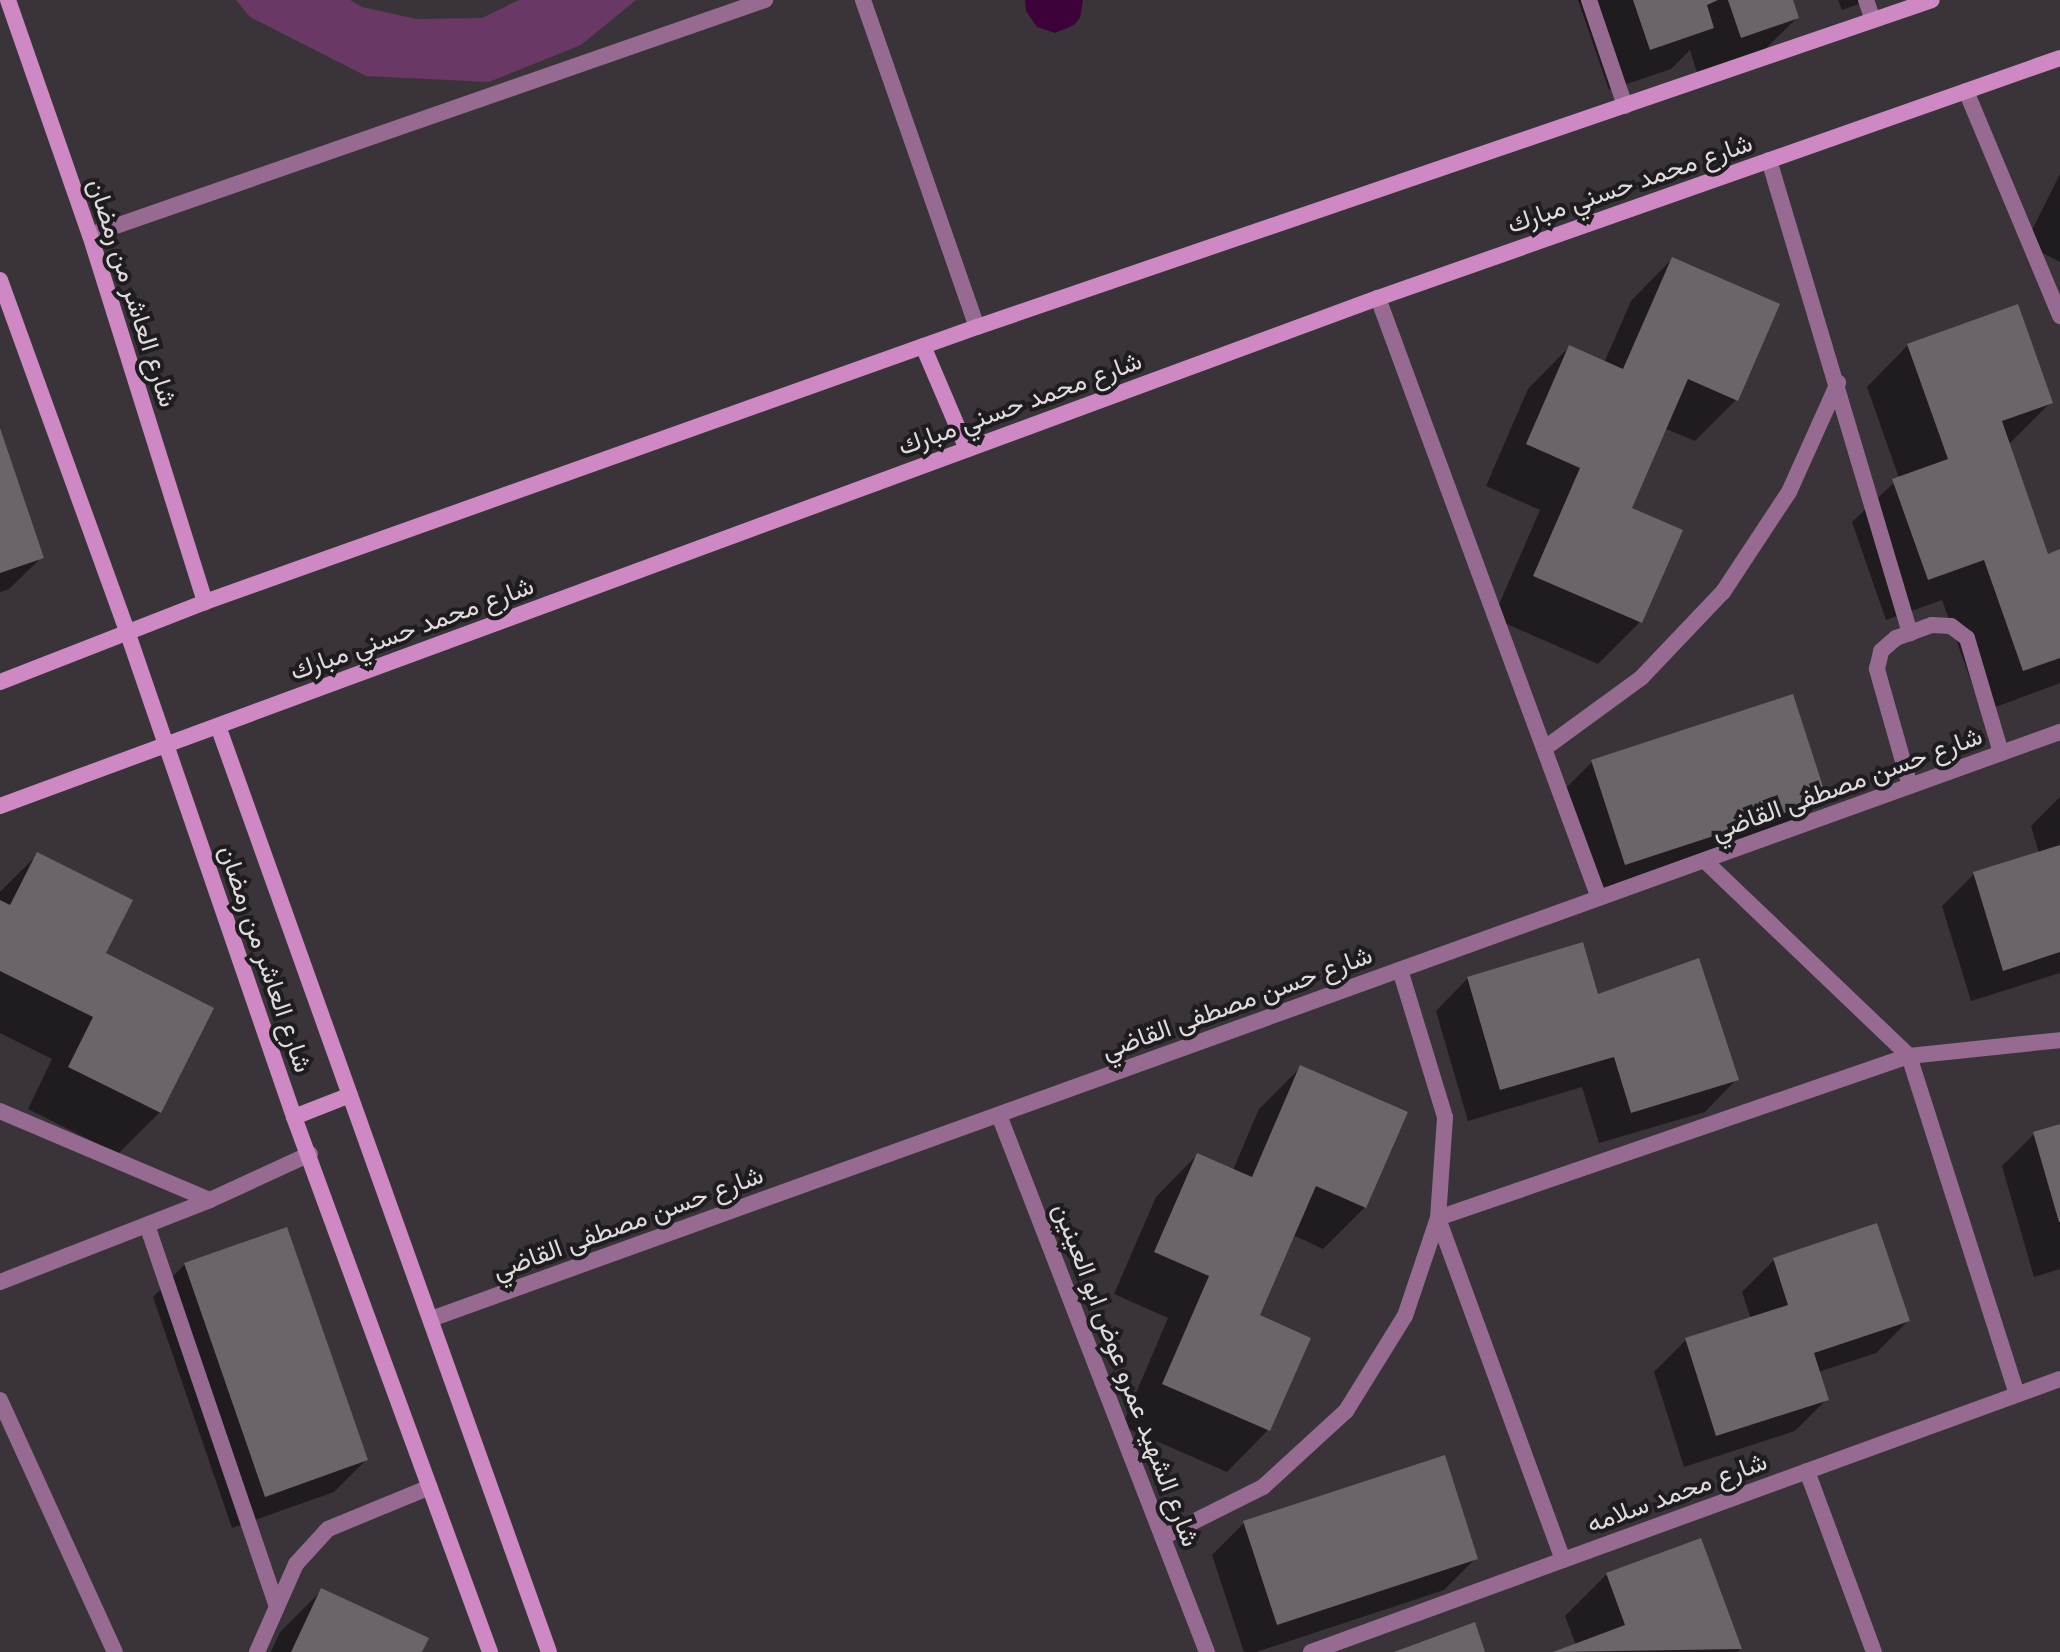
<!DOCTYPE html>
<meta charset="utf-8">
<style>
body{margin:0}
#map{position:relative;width:2060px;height:1652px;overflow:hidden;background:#3a3339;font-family:Raleway,Vazirmatn,sans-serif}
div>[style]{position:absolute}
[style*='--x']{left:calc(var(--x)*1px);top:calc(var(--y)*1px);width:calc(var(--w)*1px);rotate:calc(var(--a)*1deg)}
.green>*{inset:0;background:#6a3864}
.water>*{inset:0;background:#3e023a}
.shadow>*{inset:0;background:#0007}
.building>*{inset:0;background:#6c646b}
.lane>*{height:16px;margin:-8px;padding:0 8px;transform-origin:8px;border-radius:8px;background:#976b91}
.street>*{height:16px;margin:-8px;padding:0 8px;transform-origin:8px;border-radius:8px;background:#976b91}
.secondary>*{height:16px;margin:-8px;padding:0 8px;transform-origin:8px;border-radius:8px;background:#ce88c4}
span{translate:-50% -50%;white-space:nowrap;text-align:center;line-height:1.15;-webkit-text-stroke:8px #1f1c1f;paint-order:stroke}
.street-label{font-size:26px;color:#dfdade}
</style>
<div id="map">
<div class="green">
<i style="clip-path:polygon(236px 0,350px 0,362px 7px,416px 19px,482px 18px,519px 0,636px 0,581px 45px,489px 82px,366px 76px,250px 17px)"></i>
</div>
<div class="water">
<i style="clip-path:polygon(1083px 0,1080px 18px,1074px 25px,1055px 33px,1037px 27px,1026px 11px,1025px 0)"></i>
</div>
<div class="shadow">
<i style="clip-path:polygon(1578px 0,1791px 0,1797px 18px,1755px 59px,1699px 79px,1690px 50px,1671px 69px,1609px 90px)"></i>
<i style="clip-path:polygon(1838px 0,1870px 0,1842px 10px)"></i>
<i style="clip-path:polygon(2060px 174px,2060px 262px,2025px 244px)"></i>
<i style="clip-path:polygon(1672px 259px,1736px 400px,1695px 441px,1664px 428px,1629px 509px,1680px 531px,1640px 622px,1598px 664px,1493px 618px,1540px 510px,1486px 486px,1528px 389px,1569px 347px,1604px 363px,1631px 301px)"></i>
<i style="clip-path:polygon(1908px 345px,2051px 402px,2009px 444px,2047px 556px,2060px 552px,2060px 683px,1982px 712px,1942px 600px,1886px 620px,1852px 522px,1899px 478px,1867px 387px)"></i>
<i style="clip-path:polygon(0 433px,42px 557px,9px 589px,0 592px)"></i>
<i style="clip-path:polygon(1592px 762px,1824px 798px,1792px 831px,1593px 896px,1560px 794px)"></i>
<i style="clip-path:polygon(2060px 797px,2060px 973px,1971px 1001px,1942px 906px,1974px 874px,2039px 853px,2031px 826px)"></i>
<i style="clip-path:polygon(37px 855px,103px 954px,160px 1112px,118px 1154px,28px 1109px,52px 1059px,0 1033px,0 892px)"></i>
<i style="clip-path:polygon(1468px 978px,1597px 996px,1737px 1079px,1705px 1112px,1599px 1143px,1582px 1087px,1468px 1121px,1436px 1011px)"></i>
<i style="clip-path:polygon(1301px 1067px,1365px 1207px,1323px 1249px,1293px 1235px,1258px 1316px,1308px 1339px,1268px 1430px,1227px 1472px,1122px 1426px,1168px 1318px,1114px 1294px,1156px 1197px,1197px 1155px,1233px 1170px,1259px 1109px)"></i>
<i style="clip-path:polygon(2060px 1126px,2060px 1269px,2034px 1277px,2002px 1166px,2034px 1134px)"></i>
<i style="clip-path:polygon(1774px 1260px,1908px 1321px,1876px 1353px,1818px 1372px,1827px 1399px,1795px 1431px,1684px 1467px,1654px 1372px,1686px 1340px,1751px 1319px,1742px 1292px)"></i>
<i style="clip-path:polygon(185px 1264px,366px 1460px,334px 1492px,232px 1528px,153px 1297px)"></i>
<i style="clip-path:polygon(1244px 1523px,1476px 1558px,1444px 1590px,1256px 1652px,1244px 1652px,1212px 1555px)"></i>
<i style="clip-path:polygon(1607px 1574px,1740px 1649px,1737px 1652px,1558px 1652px,1576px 1645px,1565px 1616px)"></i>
<i style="clip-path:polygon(322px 1590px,420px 1652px,271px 1652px,280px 1632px)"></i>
</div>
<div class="building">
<i style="clip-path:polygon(1633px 0,1718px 0,1707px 5px,1714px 28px,1650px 50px)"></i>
<i style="clip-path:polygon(1728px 0,1793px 0,1799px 18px,1741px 38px)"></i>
<i style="clip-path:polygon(1672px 257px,1780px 304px,1738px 401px,1688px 379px,1632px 508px,1683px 530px,1642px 623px,1533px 576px,1580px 468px,1526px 444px,1569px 345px,1623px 369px)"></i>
<i style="clip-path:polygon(2018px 304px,2053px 403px,2002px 421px,2048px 554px,2060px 549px,2060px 658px,2023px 671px,1984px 560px,1928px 580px,1892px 479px,1948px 459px,1907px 344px)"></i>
<i style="clip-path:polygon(0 428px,44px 558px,0 573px)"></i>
<i style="clip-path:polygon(1793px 694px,1827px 799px,1625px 865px,1591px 760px)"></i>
<i style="clip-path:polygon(2060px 845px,2060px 952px,2003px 971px,1973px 872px)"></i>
<i style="clip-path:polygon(37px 852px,133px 900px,106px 953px,214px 1008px,161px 1113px,68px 1067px,93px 1017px,0 971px,0 900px,10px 905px)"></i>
<i style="clip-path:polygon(1583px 942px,1598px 994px,1699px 958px,1739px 1080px,1631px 1113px,1614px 1057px,1500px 1090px,1467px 977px)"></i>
<i style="clip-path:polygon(1300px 1065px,1408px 1112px,1366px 1208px,1316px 1186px,1260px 1315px,1311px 1338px,1270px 1431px,1162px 1384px,1209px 1276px,1154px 1252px,1197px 1153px,1252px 1177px)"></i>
<i style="clip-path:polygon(2060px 1124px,2060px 1222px,2059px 1222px,2033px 1132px)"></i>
<i style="clip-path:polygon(1877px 1223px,1910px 1321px,1814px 1353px,1829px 1400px,1716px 1436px,1685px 1338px,1788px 1305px,1773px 1258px)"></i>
<i style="clip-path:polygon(287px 1227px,368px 1460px,265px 1497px,184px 1263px)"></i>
<i style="clip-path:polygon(1445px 1455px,1478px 1559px,1277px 1625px,1243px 1521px)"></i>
<i style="clip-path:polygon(1701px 1538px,1742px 1649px,1553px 1652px,1625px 1625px,1606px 1573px)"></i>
<i style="clip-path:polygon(321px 1588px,429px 1638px,422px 1652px,291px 1652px)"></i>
<i style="clip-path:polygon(1475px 1622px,1485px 1652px,1394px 1652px)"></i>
</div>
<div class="lane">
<i style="--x:863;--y:0;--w:346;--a:70.8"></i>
<i style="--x:90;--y:235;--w:715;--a:-19.2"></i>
<i style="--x:1545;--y:748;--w:119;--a:-36.1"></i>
<i style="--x:1641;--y:678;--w:119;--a:-46.4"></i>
<i style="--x:1723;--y:592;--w:120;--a:-56.6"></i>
<i style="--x:1789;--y:492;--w:120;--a:-65.8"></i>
<i style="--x:0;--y:1111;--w:228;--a:23"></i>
<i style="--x:1163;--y:1537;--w:112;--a:-26.6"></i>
<i style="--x:1263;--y:1487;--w:113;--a:-42.5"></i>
<i style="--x:1346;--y:1411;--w:112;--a:-58.2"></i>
<i style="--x:1405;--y:1316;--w:103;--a:-71.4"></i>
<i style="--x:1438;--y:1218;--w:101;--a:-86"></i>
<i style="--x:1445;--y:1117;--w:154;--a:-107"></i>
<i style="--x:1563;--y:1560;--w:364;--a:-110.1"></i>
<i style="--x:1438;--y:1218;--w:498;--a:-19"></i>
</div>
<div class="street">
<i style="--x:1589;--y:0;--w:112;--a:71.2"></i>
<i style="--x:1866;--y:0;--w:21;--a:71"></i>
<i style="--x:1966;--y:91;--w:244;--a:67.3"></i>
<i style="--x:1769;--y:160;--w:494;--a:73.4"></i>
<i style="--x:1378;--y:298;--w:639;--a:69.78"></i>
<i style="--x:1910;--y:786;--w:122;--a:-105.8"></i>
<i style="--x:1877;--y:669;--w:18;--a:-77"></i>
<i style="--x:1881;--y:651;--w:20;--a:-41"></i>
<i style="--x:1896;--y:638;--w:38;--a:-20"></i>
<i style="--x:1932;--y:625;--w:19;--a:3"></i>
<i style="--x:1951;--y:626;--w:20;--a:37"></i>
<i style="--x:1967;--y:638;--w:120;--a:73.5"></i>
<i style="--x:1705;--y:861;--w:282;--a:43.7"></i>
<i style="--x:1909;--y:1056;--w:355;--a:72.3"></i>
<i style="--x:1909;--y:1056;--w:152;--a:-6"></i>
<i style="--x:999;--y:1115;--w:576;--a:68.83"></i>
<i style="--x:147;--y:1225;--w:403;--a:71.2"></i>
<i style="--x:0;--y:1282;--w:225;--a:-21.3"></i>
<i style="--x:210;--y:1200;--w:110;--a:-24.7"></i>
<i style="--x:431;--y:1319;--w:1732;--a:-19.82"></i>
<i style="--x:0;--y:1400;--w:277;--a:65.5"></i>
<i style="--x:1807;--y:1471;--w:193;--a:69.7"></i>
<i style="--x:257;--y:1652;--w:96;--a:-66.1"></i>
<i style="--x:296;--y:1564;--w:47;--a:-47.6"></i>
<i style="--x:328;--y:1529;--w:110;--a:-22.4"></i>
<i style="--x:1311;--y:1652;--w:797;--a:-20.03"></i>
</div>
<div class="secondary">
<i style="--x:8;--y:0;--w:249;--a:70.8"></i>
<i style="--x:90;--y:235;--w:385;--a:72.6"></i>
<i style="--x:0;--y:280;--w:376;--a:70.1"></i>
<i style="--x:128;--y:634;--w:511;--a:71.03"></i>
<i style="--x:294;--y:1117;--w:570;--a:69.88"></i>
<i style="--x:923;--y:346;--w:112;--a:66.9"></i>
<i style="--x:0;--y:682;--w:220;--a:-21.3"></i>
<i style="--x:205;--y:602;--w:820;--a:-19.61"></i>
<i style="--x:977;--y:327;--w:1009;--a:-18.9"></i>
<i style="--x:218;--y:726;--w:983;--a:70.33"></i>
<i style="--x:0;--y:806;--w:1469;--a:-20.24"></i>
<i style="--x:1378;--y:298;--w:723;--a:-19.39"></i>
<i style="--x:294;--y:1117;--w:60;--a:-21.4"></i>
</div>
<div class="street-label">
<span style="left:1630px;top:184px;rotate:-19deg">شارع محمد حسني مبارك</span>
<span style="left:132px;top:293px;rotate:72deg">شارع العاشر من رمضان</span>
<span style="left:1020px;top:404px;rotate:-20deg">شارع محمد حسني مبارك</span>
<span style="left:412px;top:629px;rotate:-20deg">شارع محمد حسني مبارك</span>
<span style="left:1847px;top:784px;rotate:-20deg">شارع حسن مصطفى القاضي</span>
<span style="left:265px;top:959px;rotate:71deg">شارع العاشر من رمضان</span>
<span style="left:1237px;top:1003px;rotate:-20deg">شارع حسن مصطفى القاضي</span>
<span style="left:628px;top:1223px;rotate:-20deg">شارع حسن مصطفى القاضي</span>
<span style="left:1126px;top:1375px;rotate:69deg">شارع الشهيد عمرو عوض ابو العينين</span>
<span style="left:1677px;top:1493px;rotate:-20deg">شارع محمد سلامه</span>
</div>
</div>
